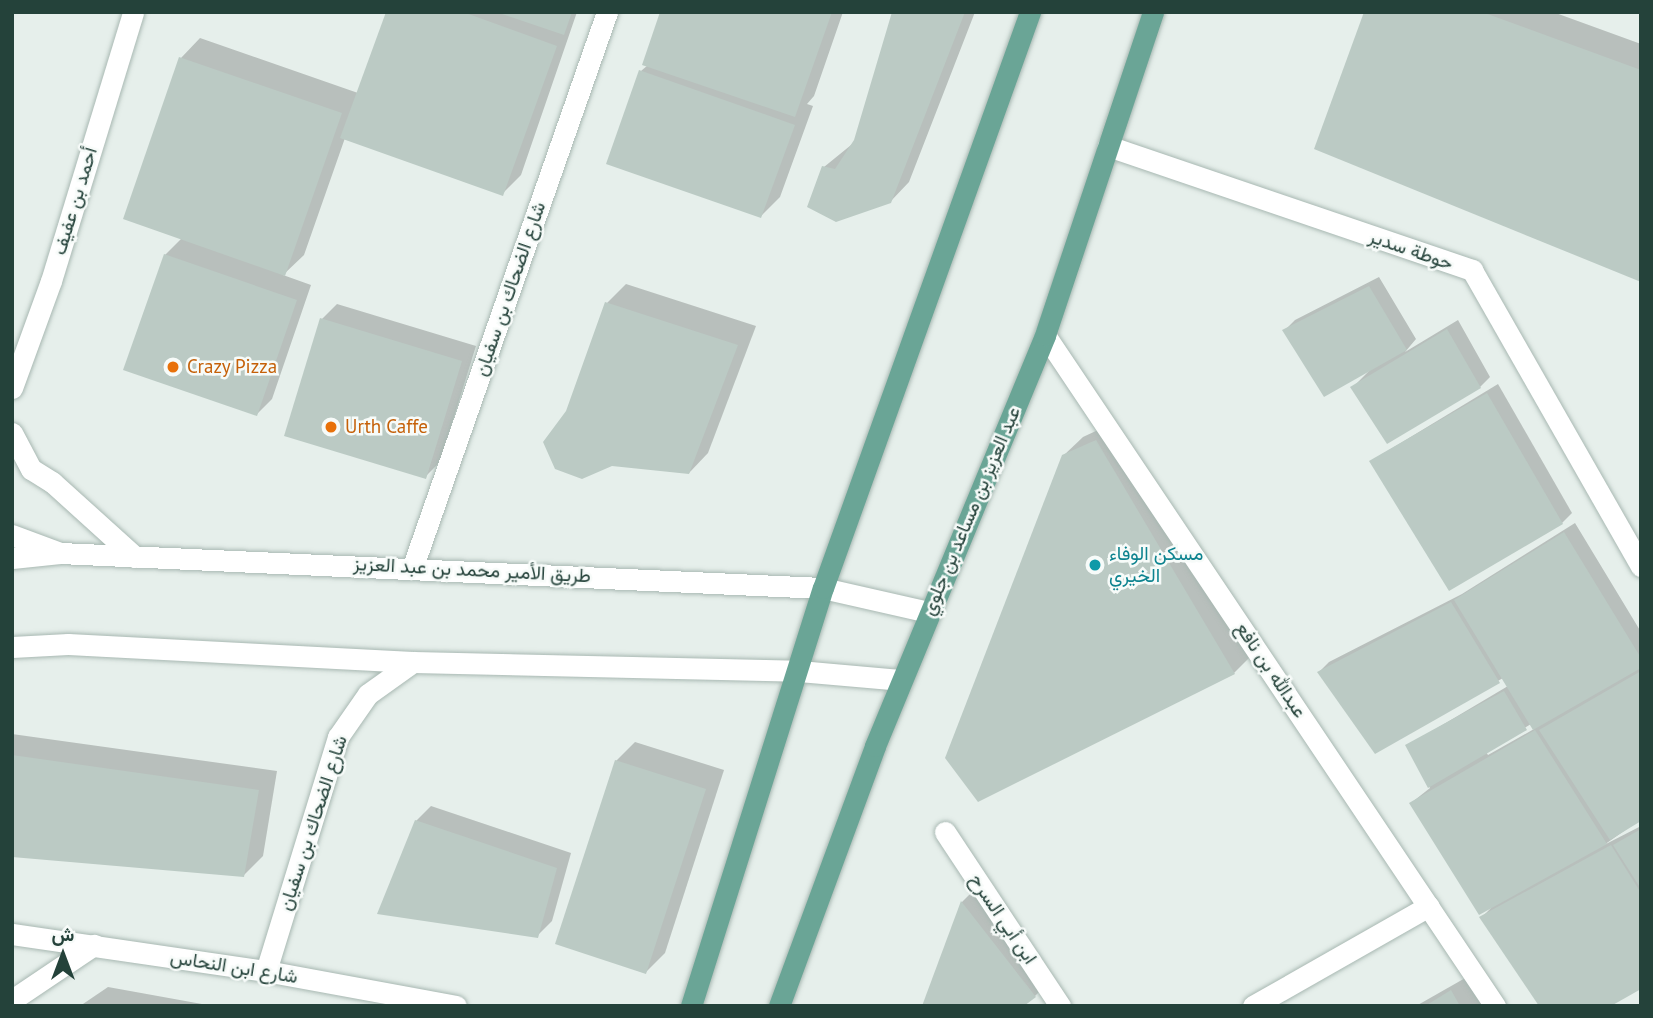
<!DOCTYPE html>
<meta charset="utf-8">
<style>
body{margin:0}
#map{position:relative;width:1653px;height:1018px;overflow:hidden;background:#e6efeb;font-family:"PT Sans",Vazirmatn,sans-serif}
div>[style]{position:absolute}
[style*='--x']{left:calc(var(--x)*1px);top:calc(var(--y)*1px);width:calc(var(--w)*1px);rotate:calc(var(--a)*1deg)}
.shadow>*{inset:0;background:#0003}
.building>*{inset:0;background:#bbcac4}
.roads{filter:drop-shadow(0 0 2px #a8b8b2) drop-shadow(0 0 2px #a8b8b2)}
.street>*{height:21px;margin:-10.5px;padding:0 10.5px;transform-origin:10.5px;border-radius:10.5px;background:#fff}
.secondary>*{height:21px;margin:-10.5px;padding:0 10.5px;transform-origin:10.5px;border-radius:10.5px;background:#fff}
.primary>*{height:21px;margin:-10.5px;padding:0 10.5px;transform-origin:10.5px;border-radius:10.5px;background:#6aa596}
.dots>*{width:19px;height:19px;translate:-50% -50%;box-sizing:border-box;border:4px solid #f7fbf9;border-radius:50%}
span{translate:-50% -50%;white-space:nowrap;text-align:center;line-height:1.15;-webkit-text-stroke:5px #f7fbf9;paint-order:stroke}
.street-label{font-size:19px;color:#24423a}
.food-label{font-size:19px;color:#c56008}
.left{translate:0 -50%;text-align:left}
.culture-label{font-size:19px;color:#0d838f}
.frame{position:absolute;inset:0;border:14px solid #24423a;pointer-events:none}
.north{position:absolute;left:28px;top:920px;width:70px;height:70px;-webkit-text-stroke:5px #f7fbf9;paint-order:stroke;rotate:0deg;font-size:19px;font-weight:700;line-height:28px;text-align:center;color:#24423a}
.north::after{content:'';display:block;margin:auto;width:24px;height:32px;background:#24423a;clip-path:polygon(50% 0,100% 100%,50% 72%,0 100%)}
</style>
<div id="map">
<div class="shadow">
<i style="clip-path:polygon(388px 12px,577px 12px,521px 175px,502px 194px,345px 138px,304px 255px,283px 275px,311px 285px,272px 399px,257px 414px,165px 255px,182px 238px,125px 218px,181px 58px,200px 38px,358px 93px)"></i>
<i style="clip-path:polygon(662px 12px,843px 12px,814px 96px,807px 104px,813px 106px,780px 197px,761px 216px,641px 71px,648px 65px)"></i>
<i style="clip-path:polygon(894px 12px,975px 12px,909px 182px,890px 202px,824px 167px,856px 141px)"></i>
<i style="clip-path:polygon(1366px 12px,1553px 12px,1641px 44px,1641px 280px)"></i>
<i style="clip-path:polygon(1379px 277px,1416px 339px,1405px 352px,1458px 320px,1490px 377px,1480px 387px,1353px 387px,1371px 369px,1285px 330px,1295px 320px)"></i>
<i style="clip-path:polygon(626px 284px,756px 326px,708px 453px,689px 473px,612px 465px,567px 412px,607px 303px)"></i>
<i style="clip-path:polygon(337px 304px,476px 346px,440px 462px,425px 477px,322px 319px)"></i>
<i style="clip-path:polygon(1498px 384px,1572px 513px,1562px 523px,1371px 461px)"></i>
<i style="clip-path:polygon(1115px 422px,1253px 654px,1234px 673px,978px 800px,1063px 456px,1083px 437px)"></i>
<i style="clip-path:polygon(evenodd,1575px 523px,1641px 632px,1641px 819px,1604px 845px,1641px 826px,1641px 987px,1482px 917px,1491px 908px,1411px 803px,1430px 788px,1407px 746px,1508px 686px,1503px 678px,1375px 752px,1319px 672px,1329px 662px,1462px 594px,1575px 523px,1531px 724px,1534px 729px,1488px 755px,1486px 752px,1531px 724px)"></i>
<i style="clip-path:polygon(12px 734px,277px 771px,263px 856px,244px 875px,12px 855px)"></i>
<i style="clip-path:polygon(635px 742px,724px 770px,665px 953px,646px 972px,616px 761px)"></i>
<i style="clip-path:polygon(431px 806px,571px 853px,552px 921px,537px 936px,416px 821px)"></i>
<i style="clip-path:polygon(977px 887px,1050px 981px,1035px 996px,924px 1006px,962px 902px)"></i>
<i style="clip-path:polygon(1467px 977px,1483px 1006px,1416px 1006px)"></i>
<i style="clip-path:polygon(108px 987px,213px 1006px,80px 1006px)"></i>
</div>
<div class="building">
<i style="clip-path:polygon(386px 12px,463px 12px,557px 46px,503px 196px,340px 138px)"></i>
<i style="clip-path:polygon(496px 12px,572px 12px,564px 35px)"></i>
<i style="clip-path:polygon(660px 12px,832px 12px,795px 117px,642px 65px)"></i>
<i style="clip-path:polygon(892px 12px,965px 12px,891px 203px,836px 222px,807px 207px,822px 166px,835px 169px,854px 140px)"></i>
<i style="clip-path:polygon(1364px 12px,1482px 12px,1641px 70px,1641px 282px,1314px 149px)"></i>
<i style="clip-path:polygon(179px 57px,342px 113px,285px 276px,123px 219px)"></i>
<i style="clip-path:polygon(639px 70px,795px 125px,761px 218px,606px 164px)"></i>
<i style="clip-path:polygon(164px 254px,297px 300px,257px 416px,123px 370px)"></i>
<i style="clip-path:polygon(1369px 286px,1407px 350px,1324px 397px,1282px 330px)"></i>
<i style="clip-path:polygon(605px 302px,738px 345px,689px 474px,612px 466px,582px 479px,555px 469px,543px 442px,566px 411px)"></i>
<i style="clip-path:polygon(320px 318px,462px 361px,426px 479px,284px 436px)"></i>
<i style="clip-path:polygon(1447px 329px,1481px 388px,1387px 444px,1350px 387px)"></i>
<i style="clip-path:polygon(1487px 393px,1563px 524px,1449px 591px,1369px 461px)"></i>
<i style="clip-path:polygon(1096px 440px,1235px 674px,978px 802px,945px 758px,1062px 455px)"></i>
<i style="clip-path:polygon(1564px 532px,1641px 658px,1641px 668px,1533px 730px,1454px 600px)"></i>
<i style="clip-path:polygon(1451px 602px,1500px 683px,1375px 754px,1317px 672px)"></i>
<i style="clip-path:polygon(1641px 671px,1641px 821px,1610px 840px,1539px 730px)"></i>
<i style="clip-path:polygon(1504px 691px,1527px 730px,1428px 788px,1405px 745px)"></i>
<i style="clip-path:polygon(1535px 730px,1607px 844px,1479px 915px,1409px 803px)"></i>
<i style="clip-path:polygon(12px 755px,259px 790px,244px 877px,12px 857px)"></i>
<i style="clip-path:polygon(615px 760px,706px 789px,646px 974px,555px 944px)"></i>
<i style="clip-path:polygon(415px 820px,557px 868px,538px 938px,377px 914px)"></i>
<i style="clip-path:polygon(1641px 829px,1641px 889px,1613px 845px)"></i>
<i style="clip-path:polygon(1611px 845px,1641px 893px,1641px 989px,1611px 1006px,1539px 1006px,1479px 917px)"></i>
<i style="clip-path:polygon(961px 901px,1036px 997px,1024px 1006px,922px 1006px)"></i>
<i style="clip-path:polygon(1451px 990px,1460px 1006px,1425px 1006px)"></i>
</div>
<div class="roads">
<div class="street">
<i style="--x:1108;--y:146;--w:385;--a:18.8"></i>
<i style="--x:1472;--y:270;--w:341;--a:60.3"></i>
<i style="--x:1045;--y:335;--w:808;--a:56.15"></i>
<i style="--x:12;--y:388;--w:114;--a:-70"></i>
<i style="--x:51;--y:281;--w:281;--a:-73"></i>
<i style="--x:12;--y:433;--w:41;--a:62.2"></i>
<i style="--x:31;--y:469;--w:25;--a:32"></i>
<i style="--x:52;--y:482;--w:112;--a:42.1"></i>
<i style="--x:12;--y:535;--w:51;--a:20.6"></i>
<i style="--x:413;--y:566;--w:587;--a:-70.7"></i>
<i style="--x:945;--y:832;--w:209;--a:56.5"></i>
<i style="--x:12;--y:934;--w:257;--a:8.3"></i>
<i style="--x:266;--y:971;--w:193;--a:10.4"></i>
<i style="--x:266;--y:971;--w:245;--a:-72.9"></i>
<i style="--x:338;--y:737;--w:52;--a:-55.1"></i>
<i style="--x:368;--y:694;--w:55;--a:-35.4"></i>
<i style="--x:12;--y:1000;--w:99;--a:-33.9"></i>
<i style="--x:1253;--y:1006;--w:202;--a:-29.6"></i>
</div>
<div class="secondary">
<i style="--x:12;--y:558;--w:48;--a:-5.9"></i>
<i style="--x:60;--y:553;--w:764;--a:2.63"></i>
<i style="--x:823;--y:588;--w:109;--a:12.8"></i>
<i style="--x:12;--y:647;--w:56;--a:-3.1"></i>
<i style="--x:68;--y:644;--w:345;--a:3"></i>
<i style="--x:413;--y:662;--w:385;--a:1.3"></i>
<i style="--x:798;--y:671;--w:103;--a:5"></i>
</div>
<div class="primary">
<i style="--x:691;--y:1006;--w:438;--a:-72.5"></i>
<i style="--x:823;--y:588;--w:612;--a:-70.23"></i>
<i style="--x:779;--y:1006;--w:277;--a:-69.7"></i>
<i style="--x:875;--y:746;--w:445;--a:-67.5"></i>
<i style="--x:1045;--y:335;--w:341;--a:-71.5"></i>
</div>
</div>
<div class="dots">
<i style="left:173px;top:367px;background:#e8710a"></i>
<i style="left:331px;top:427px;background:#e8710a"></i>
<i style="left:1095px;top:565px;background:#0f9aa8"></i>
</div>
<div class="street-label">
<span style="left:75px;top:201px;rotate:-73deg">أحمد بن عفيف</span>
<span style="left:1411px;top:250px;rotate:19deg">حوطة سدير</span>
<span style="left:510px;top:289px;rotate:-71deg">شارع الضحاك بن سفيان</span>
<span style="left:971px;top:511px;rotate:-67deg">عبد العزيز بن مساعد بن جلوي</span>
<span style="left:472px;top:570px;rotate:3deg">طريق الأمير محمد بن عبد العزيز</span>
<span style="left:1271px;top:670px;rotate:56deg">عبدالله بن نافع</span>
<span style="left:313px;top:823px;rotate:-72deg">شارع الضحاك بن سفيان</span>
<span style="left:1003px;top:919px;rotate:56deg">ابن أبي السرح</span>
<span style="left:234px;top:967px;rotate:9deg">شارع ابن النحاس</span>
</div>
<div class="food-label">
<span class="left" style="left:187px;top:367px">Crazy Pizza</span>
<span class="left" style="left:345px;top:427px">Urth Caffe</span>
</div>
<div class="culture-label">
<span class="left" style="left:1109px;top:565px">مسكن الوفاء<br>الخيري</span>
</div>
<div class="frame"></div>
<div class="north">ش</div>
</div>
